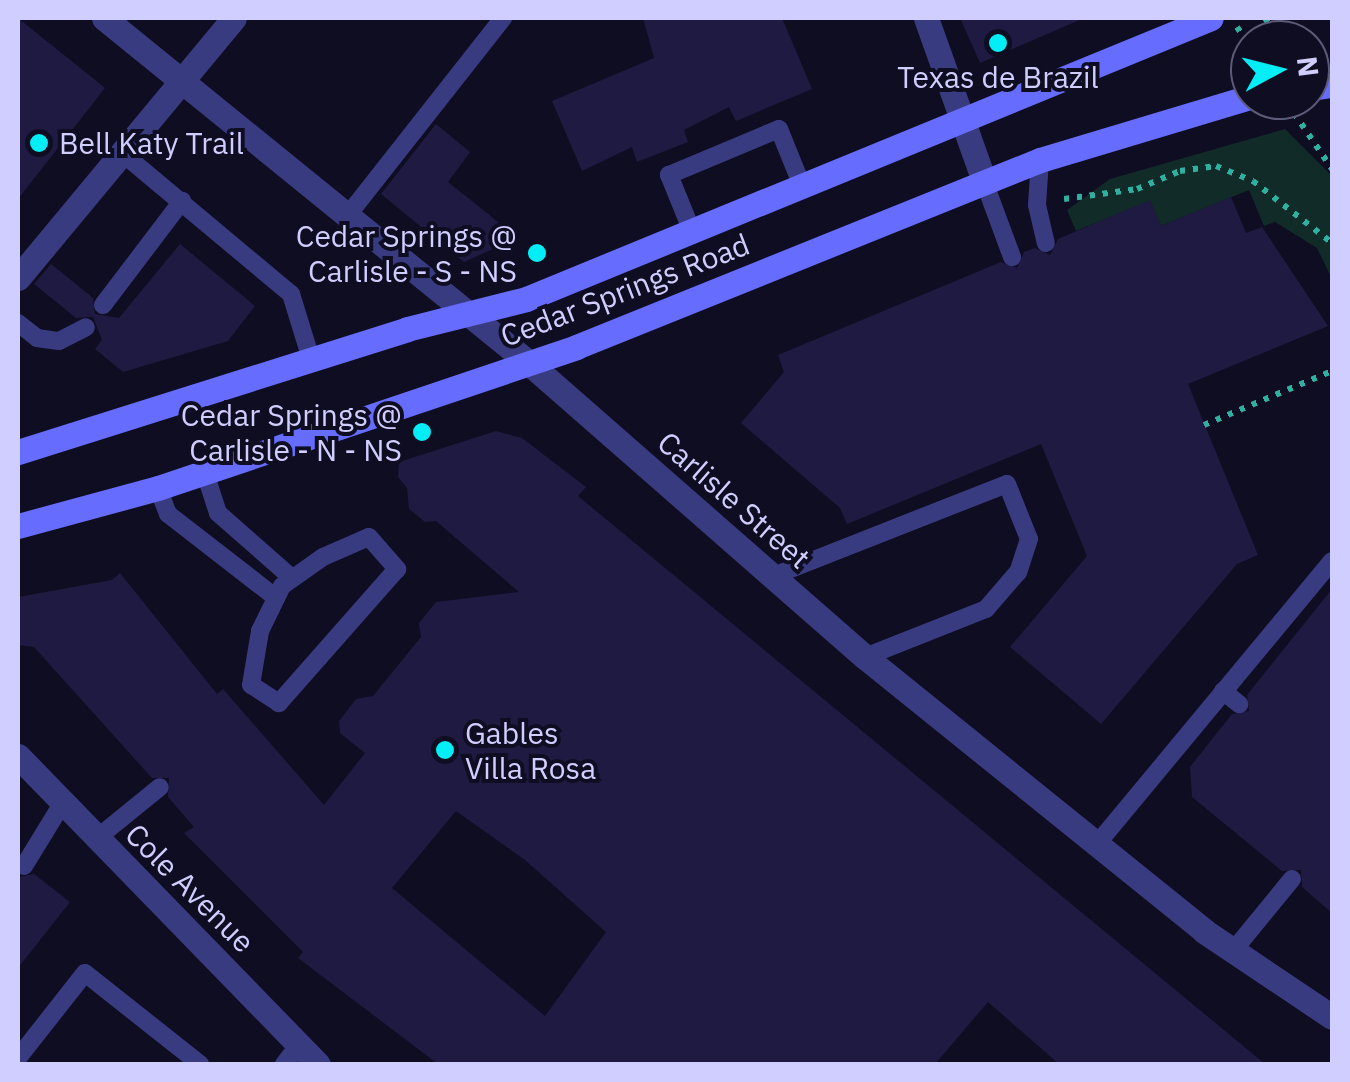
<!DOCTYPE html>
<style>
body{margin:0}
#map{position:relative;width:1350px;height:1082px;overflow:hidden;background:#0f0d21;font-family:"IBM Plex Sans",sans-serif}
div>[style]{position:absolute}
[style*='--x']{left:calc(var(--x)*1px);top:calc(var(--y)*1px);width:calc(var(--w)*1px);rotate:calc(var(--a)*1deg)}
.green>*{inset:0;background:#112b28}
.building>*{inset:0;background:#1f1a42}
.path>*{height:6px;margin-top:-3px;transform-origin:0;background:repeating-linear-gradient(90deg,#2fb1a1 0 5px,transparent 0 13px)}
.lane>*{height:18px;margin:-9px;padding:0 9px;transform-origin:9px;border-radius:9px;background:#393b80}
.street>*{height:25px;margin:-12.5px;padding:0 12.5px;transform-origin:12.5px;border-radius:12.5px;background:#393b80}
.secondary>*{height:25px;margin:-12.5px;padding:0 12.5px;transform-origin:12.5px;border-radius:12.5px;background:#666cfd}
.dots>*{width:28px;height:28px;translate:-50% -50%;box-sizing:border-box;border:5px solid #0f0d21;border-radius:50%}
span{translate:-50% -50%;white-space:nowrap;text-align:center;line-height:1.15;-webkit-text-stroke:8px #0f0d21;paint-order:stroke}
.poi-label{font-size:30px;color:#d0cefe}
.left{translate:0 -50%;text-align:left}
.right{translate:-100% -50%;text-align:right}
.street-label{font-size:30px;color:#d0cefe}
.frame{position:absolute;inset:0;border:20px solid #d0cefe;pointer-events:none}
.north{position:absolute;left:1230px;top:20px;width:100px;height:100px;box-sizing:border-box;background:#0f0d21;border:2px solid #5c5a79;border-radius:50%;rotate:83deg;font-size:28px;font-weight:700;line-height:40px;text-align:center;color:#d0cefe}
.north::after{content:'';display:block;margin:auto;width:35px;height:45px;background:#03edf6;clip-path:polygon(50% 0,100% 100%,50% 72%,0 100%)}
</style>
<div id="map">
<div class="green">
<i style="clip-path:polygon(1285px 129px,1332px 176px,1332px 279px,1317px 248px,1275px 222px,1264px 226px,1249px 190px,1161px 226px,1150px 201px,1076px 231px,1067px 210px,1110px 179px)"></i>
</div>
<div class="building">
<i style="clip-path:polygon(18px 18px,105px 88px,18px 199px)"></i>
<i style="clip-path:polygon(643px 18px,782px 18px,812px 89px,736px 121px,729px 107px,684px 130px,688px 142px,637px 162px,632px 147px,582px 171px,552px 101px,654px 58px)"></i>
<i style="clip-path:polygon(960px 18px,1084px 18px,980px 63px)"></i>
<i style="clip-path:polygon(436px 124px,470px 152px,448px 182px,518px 238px,464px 262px,381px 194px)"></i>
<i style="clip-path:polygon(1231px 197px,1246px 233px,1262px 227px,1328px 326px,1188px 384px,1258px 555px,1237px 564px,1101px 724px,1010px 647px,1087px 556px,1041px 444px,847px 524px,840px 508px,741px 423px,784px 372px,778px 355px,1001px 262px,1017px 268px,1024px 252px,1035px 248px,1050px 255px,1058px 239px,1150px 200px,1161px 226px)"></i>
<i style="clip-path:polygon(180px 244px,255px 306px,228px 341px,123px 372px,95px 349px,102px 340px,93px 317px,76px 318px,34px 284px,51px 264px,93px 298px,95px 314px,119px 318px)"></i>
<i style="clip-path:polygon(evenodd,496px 431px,522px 438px,586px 487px,578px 496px,1265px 1064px,1059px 1064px,988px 1002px,935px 1064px,438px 1064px,298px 958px,303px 952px,184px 833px,194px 827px,168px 797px,169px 778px,152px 778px,34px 647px,18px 645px,18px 597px,112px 580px,120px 573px,217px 694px,223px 689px,324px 805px,365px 753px,340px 733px,339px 721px,356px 699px,373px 696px,421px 637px,419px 623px,436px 602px,519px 592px,436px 521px,425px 522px,409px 509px,407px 488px,398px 477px,399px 462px,496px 431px,456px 811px,525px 860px,606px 932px,545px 1016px,392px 888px,456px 811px)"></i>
<i style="clip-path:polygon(1332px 589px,1332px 913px,1302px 887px,1301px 870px,1282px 871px,1192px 797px,1190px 767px,1232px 714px,1249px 711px,1247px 695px)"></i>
<i style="clip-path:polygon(34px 874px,70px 902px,18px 968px,18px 877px)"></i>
</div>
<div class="path">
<i style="--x:1265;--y:18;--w:26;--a:58"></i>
<i style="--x:1237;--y:27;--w:23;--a:56"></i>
<i style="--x:1294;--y:113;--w:68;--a:55.8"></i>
<i style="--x:1064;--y:199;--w:74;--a:-7.8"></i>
<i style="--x:1137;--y:189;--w:47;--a:-22.7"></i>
<i style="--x:1180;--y:171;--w:36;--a:-8"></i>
<i style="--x:1216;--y:166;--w:40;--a:22"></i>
<i style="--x:1253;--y:181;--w:100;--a:38.1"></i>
<i style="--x:1204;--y:425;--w:139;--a:-22.9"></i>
</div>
<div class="lane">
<i style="--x:121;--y:152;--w:222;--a:39.9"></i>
<i style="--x:291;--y:294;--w:68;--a:72.9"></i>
<i style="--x:1040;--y:160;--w:45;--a:93.8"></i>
<i style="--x:1037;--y:205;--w:39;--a:77"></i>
<i style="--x:985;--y:184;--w:78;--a:69.7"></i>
<i style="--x:348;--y:215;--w:251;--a:-51.8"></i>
<i style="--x:693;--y:234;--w:64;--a:-112.1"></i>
<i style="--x:669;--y:175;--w:119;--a:-22.7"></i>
<i style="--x:779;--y:129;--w:64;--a:67.9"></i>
<i style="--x:103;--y:305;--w:131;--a:-52.8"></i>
<i style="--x:18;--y:323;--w:24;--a:38"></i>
<i style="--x:37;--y:338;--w:22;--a:8"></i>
<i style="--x:59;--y:341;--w:30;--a:-27"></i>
<i style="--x:205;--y:473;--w:42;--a:72"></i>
<i style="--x:218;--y:513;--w:98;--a:41.3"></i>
<i style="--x:158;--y:488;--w:28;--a:69"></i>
<i style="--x:168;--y:514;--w:135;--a:37.8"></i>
<i style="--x:369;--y:537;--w:43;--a:48.8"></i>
<i style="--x:397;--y:569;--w:179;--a:131.4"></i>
<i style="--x:279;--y:703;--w:33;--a:-147"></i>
<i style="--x:251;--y:685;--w:55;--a:-80.5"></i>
<i style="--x:260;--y:631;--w:50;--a:-63.9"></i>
<i style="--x:282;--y:586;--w:50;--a:-35.3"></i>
<i style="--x:323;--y:557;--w:50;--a:-23.5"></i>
<i style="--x:773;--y:576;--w:251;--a:-21.5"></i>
<i style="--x:1007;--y:484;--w:59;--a:68.2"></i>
<i style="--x:1029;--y:539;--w:35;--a:108"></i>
<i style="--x:1018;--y:572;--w:49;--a:130.9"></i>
<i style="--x:986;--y:609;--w:130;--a:158.4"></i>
<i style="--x:1223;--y:691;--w:21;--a:39"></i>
<i style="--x:96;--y:839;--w:82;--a:-39.1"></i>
<i style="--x:1097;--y:844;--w:368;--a:-50.3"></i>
<i style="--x:24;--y:866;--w:73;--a:-58.5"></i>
<i style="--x:1233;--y:951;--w:93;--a:-50.7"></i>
<i style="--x:18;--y:1058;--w:108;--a:-51.8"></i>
<i style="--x:85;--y:973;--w:147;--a:38.4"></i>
<i style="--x:284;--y:1064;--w:24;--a:-52"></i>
</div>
<div class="street">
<i style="--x:104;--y:18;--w:547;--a:39.07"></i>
<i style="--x:529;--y:363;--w:446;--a:41.2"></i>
<i style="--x:865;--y:657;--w:436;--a:38.9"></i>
<i style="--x:1204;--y:931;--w:154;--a:33.9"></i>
<i style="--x:926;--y:18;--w:176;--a:70.4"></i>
<i style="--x:18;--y:278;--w:338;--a:-50.3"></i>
<i style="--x:18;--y:756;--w:430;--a:45.8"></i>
</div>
<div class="secondary">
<i style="--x:1310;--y:88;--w:22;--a:-8"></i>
<i style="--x:18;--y:452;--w:408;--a:-17.5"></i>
<i style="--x:407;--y:329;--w:123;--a:-14.1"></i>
<i style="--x:526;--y:299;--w:740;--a:-22.3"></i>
<i style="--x:18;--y:526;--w:145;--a:-15.2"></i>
<i style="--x:158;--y:488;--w:441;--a:-18.6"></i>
<i style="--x:576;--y:347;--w:500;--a:-21.95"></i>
<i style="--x:1040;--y:160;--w:219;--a:-16.7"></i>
</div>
<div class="dots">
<i style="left:998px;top:43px;background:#03edf6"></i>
<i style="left:39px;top:143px;background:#03edf6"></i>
<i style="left:537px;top:253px;background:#03edf6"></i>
<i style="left:422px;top:432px;background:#03edf6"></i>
<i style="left:445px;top:750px;background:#03edf6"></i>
</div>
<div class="poi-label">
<span style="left:998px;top:77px">Texas de Brazil</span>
<span class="left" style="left:59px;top:143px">Bell Katy Trail</span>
<span class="right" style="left:517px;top:253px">Cedar Springs @<br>Carlisle - S - NS</span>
<span class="right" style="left:402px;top:432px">Cedar Springs @<br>Carlisle - N - NS</span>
<span class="left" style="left:465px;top:750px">Gables<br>Villa Rosa</span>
</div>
<div class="street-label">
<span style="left:625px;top:290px;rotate:-21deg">Cedar Springs Road</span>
<span style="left:734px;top:500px;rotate:41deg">Carlisle Street</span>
<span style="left:190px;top:888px;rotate:45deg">Cole Avenue</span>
</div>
<div class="frame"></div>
<div class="north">N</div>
</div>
